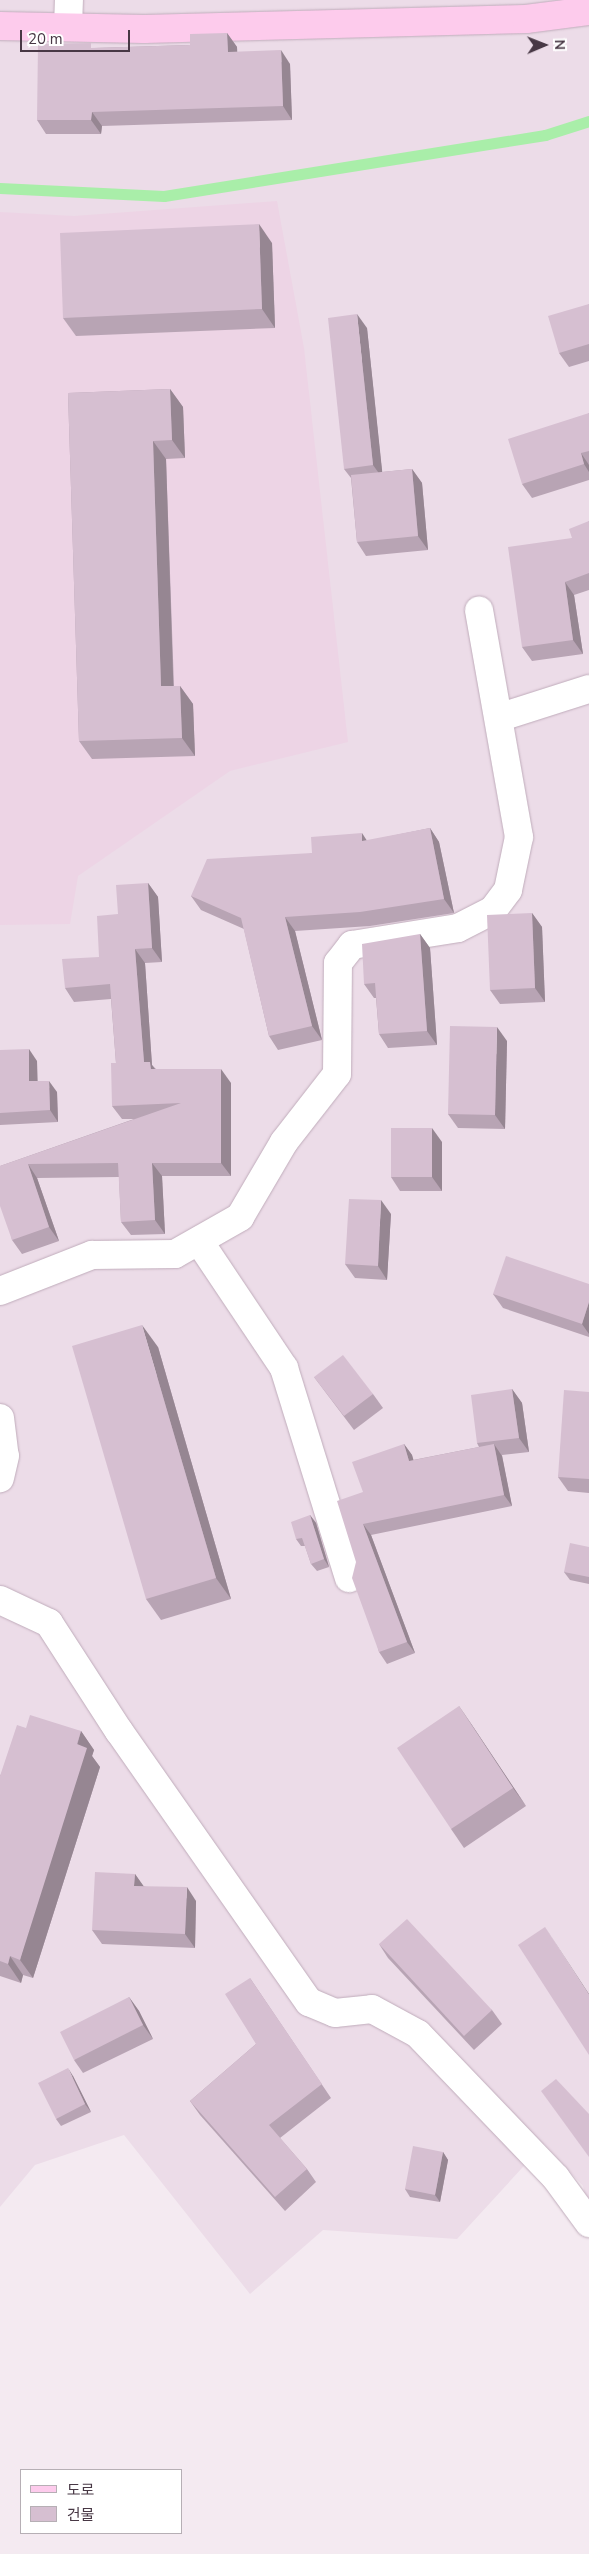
<!DOCTYPE html>
<meta charset="utf-8">
<style>
body{margin:0}
#map{position:relative;width:589px;height:2554px;overflow:hidden;background:#f4eaf1;font-family:"Nunito Sans","Noto Sans KR",sans-serif}
div>[style]{position:absolute}
[style*='--x']{left:calc(var(--x)*1px);top:calc(var(--y)*1px);width:calc(var(--w)*1px);rotate:calc(var(--a)*1deg)}
.residential>*{inset:0;background:#ecdce8}
.education>*{inset:0;background:#edd4e5}
.stream>*{height:11px;margin:-5.5px;padding:0 5.5px;transform-origin:5.5px;border-radius:5.5px;background:#a9eea9}
.roads{filter:drop-shadow(0 0 1px #c0acbb) drop-shadow(0 0 1px #c0acbb)}
.street>*{height:28px;margin:-14px;padding:0 14px;transform-origin:14px;border-radius:14px;background:#fff}
.secondary>*{height:28px;margin:-14px;padding:0 14px;transform-origin:14px;border-radius:14px;background:#fdcbec}
.wall>*{inset:0;background:#b8a4b4}
.shaded-wall>*{inset:0;background:#968692}
.building>*{inset:0;background:#d6bfd1}
span{translate:-50% -50%;white-space:nowrap;text-align:center;line-height:1.15;-webkit-text-stroke:4px #fff;paint-order:stroke}
.legend{position:absolute;left:20px;top:2469px;width:162px;height:65px;box-sizing:border-box;background:#fff;border:1px solid #b6afb5;margin:0;padding:6px 9px;list-style:none;font-size:15px;color:#483845}
.legend li{display:flex;align-items:center;gap:10px;height:25px}
.legend b{width:25px;border:1px solid #b6afb5}
.north{position:absolute;left:519px;top:20px;width:50px;height:50px;-webkit-text-stroke:4px #fff;paint-order:stroke;rotate:89deg;font-size:14px;font-weight:700;line-height:20px;text-align:center;color:#483845}
.north::after{content:'';display:block;margin:auto;width:18px;height:22px;background:#483845;clip-path:polygon(50% 0,100% 100%,50% 72%,0 100%)}
.scale{position:absolute;left:20px;top:30px;width:110px;height:22px;box-sizing:border-box;border:2px solid #483845;border-top:0;padding-left:6px;font-size:15px;line-height:18px;white-space:nowrap;color:#483845;-webkit-text-stroke:4px #fff;paint-order:stroke}
</style>
<div id="map">
<div class="residential">
<i style="clip-path:polygon(0 0,589px 0,589px 2215px,583px 2186px,544px 2144px,457px 2239px,323px 2230px,250px 2294px,124px 2135px,35px 2165px,0 2207px)"></i>
</div>
<div class="education">
<i style="clip-path:polygon(277px 201px,304px 348px,348px 742px,230px 771px,78px 876px,70px 924px,0 925px,0 212px,74px 216px)"></i>
</div>
<div class="stream">
<i style="--x:0;--y:188;--w:164;--a:2.8"></i>
<i style="--x:164;--y:196;--w:386;--a:-9.1"></i>
<i style="--x:545;--y:135;--w:46;--a:-17.7"></i>
</div>
<div class="roads">
<div class="street">
<i style="--x:68;--y:27;--w:27;--a:-88"></i>
<i style="--x:501;--y:717;--w:92;--a:-17.7"></i>
<i style="--x:199;--y:1241;--w:153;--a:56.2"></i>
<i style="--x:284;--y:1368;--w:220;--a:72.8"></i>
<i style="--x:0;--y:1291;--w:99;--a:-21.4"></i>
<i style="--x:92;--y:1255;--w:83;--a:-0.7"></i>
<i style="--x:175;--y:1254;--w:75;--a:-29.6"></i>
<i style="--x:240;--y:1217;--w:87;--a:-59.6"></i>
<i style="--x:284;--y:1142;--w:86;--a:-52.1"></i>
<i style="--x:337;--y:1074;--w:111;--a:-89.5"></i>
<i style="--x:338;--y:963;--w:23;--a:-52"></i>
<i style="--x:352;--y:945;--w:107;--a:-9.1"></i>
<i style="--x:458;--y:928;--w:39;--a:-27"></i>
<i style="--x:493;--y:910;--w:25;--a:-53"></i>
<i style="--x:508;--y:890;--w:54;--a:-78.3"></i>
<i style="--x:519;--y:837;--w:230;--a:-100"></i>
<i style="--x:0;--y:1418;--w:38;--a:83"></i>
<i style="--x:5;--y:1456;--w:23;--a:103"></i>
<i style="--x:0;--y:1600;--w:54;--a:25.1"></i>
<i style="--x:49;--y:1623;--w:129;--a:57.1"></i>
<i style="--x:119;--y:1731;--w:331;--a:55"></i>
<i style="--x:309;--y:2002;--w:28;--a:23"></i>
<i style="--x:335;--y:2013;--w:37;--a:-6"></i>
<i style="--x:372;--y:2009;--w:52;--a:28.5"></i>
<i style="--x:418;--y:2034;--w:199;--a:46.2"></i>
<i style="--x:556;--y:2178;--w:56;--a:53.7"></i>
</div>
<div class="secondary">
<i style="--x:0;--y:26;--w:144;--a:1.2"></i>
<i style="--x:144;--y:29;--w:382;--a:-1.5"></i>
<i style="--x:526;--y:19;--w:64;--a:-7.2"></i>
</div>
</div>
<div class="wall">
<i style="clip-path:polygon(227px 33px,237px 47px,237px 52px,290px 64px,292px 120px,102px 126px,101px 134px,46px 134px,37px 120px,94px 48px,190px 45px)"></i>
<i style="clip-path:polygon(272px 243px,275px 328px,76px 336px,63px 318px)"></i>
<i style="clip-path:polygon(589px 304px,589px 361px,569px 367px,559px 353px)"></i>
<i style="clip-path:polygon(367px 328px,382px 472px,412px 469px,422px 483px,428px 550px,366px 556px,357px 542px,351px 478px,344px 469px)"></i>
<i style="clip-path:polygon(170px 389px,183px 407px,185px 458px,166px 459px,174px 686px,180px 686px,193px 704px,195px 756px,92px 759px,79px 741px,68px 393px)"></i>
<i style="clip-path:polygon(589px 413px,589px 480px,532px 498px,522px 484px)"></i>
<i style="clip-path:polygon(589px 521px,589px 590px,574px 595px,583px 654px,532px 661px,522px 647px,572px 538px)"></i>
<i style="clip-path:polygon(430px 828px,439px 842px,454px 913px,370px 926px,295px 931px,322px 1040px,278px 1050px,269px 1036px,244px 929px,201px 910px,191px 896px,312px 853px,367px 841px)"></i>
<i style="clip-path:polygon(148px 883px,158px 897px,162px 962px,145px 963px,152px 1065px,156px 1069px,231px 1083px,231px 1176px,162px 1176px,165px 1234px,131px 1235px,121px 1222px,119px 1177px,37px 1178px,59px 1241px,22px 1254px,12px 1240px,0 1166px,134px 1119px,122px 1119px,112px 1106px,116px 1063px,111px 999px,74px 1002px,65px 988px,99px 957px,118px 914px)"></i>
<i style="clip-path:polygon(532px 913px,542px 927px,545px 1002px,500px 1004px,490px 990px)"></i>
<i style="clip-path:polygon(420px 934px,430px 948px,437px 1045px,388px 1048px,379px 1034px,376px 998px,374px 998px,364px 984px)"></i>
<i style="clip-path:polygon(507px 1041px,505px 1129px,458px 1128px,448px 1114px)"></i>
<i style="clip-path:polygon(0 1050px,37px 1061px,37px 1081px,57px 1092px,58px 1122px,0 1125px)"></i>
<i style="clip-path:polygon(442px 1142px,442px 1191px,400px 1191px,391px 1177px)"></i>
<i style="clip-path:polygon(391px 1214px,387px 1280px,355px 1278px,345px 1264px)"></i>
<i style="clip-path:polygon(589px 1284px,589px 1337px,503px 1308px,493px 1294px)"></i>
<i style="clip-path:polygon(158px 1347px,231px 1599px,161px 1620px,146px 1599px)"></i>
<i style="clip-path:polygon(314px 1377px,373px 1394px,383px 1408px,354px 1430px)"></i>
<i style="clip-path:polygon(512px 1389px,522px 1403px,529px 1452px,502px 1455px,512px 1506px,371px 1535px,415px 1653px,387px 1664px,379px 1652px,356px 1562px,363px 1492px,404px 1444px,412px 1455px,413px 1460px,479px 1447px,477px 1443px)"></i>
<i style="clip-path:polygon(589px 1392px,589px 1493px,568px 1491px,558px 1477px)"></i>
<i style="clip-path:polygon(310px 1515px,316px 1523px,329px 1567px,317px 1571px,311px 1564px,305px 1546px,301px 1546px,296px 1539px)"></i>
<i style="clip-path:polygon(589px 1547px,589px 1584px,570px 1580px,564px 1572px)"></i>
<i style="clip-path:polygon(459px 1706px,526px 1806px,464px 1848px,451px 1829px)"></i>
<i style="clip-path:polygon(26px 1728px,81px 1731px,94px 1750px,92px 1756px,100px 1767px,33px 1978px,23px 1975px,21px 1983px,0 1976px,0 1776px)"></i>
<i style="clip-path:polygon(135px 1874px,143px 1886px,196px 1901px,195px 1948px,102px 1944px,92px 1930px)"></i>
<i style="clip-path:polygon(379px 1944px,492px 2010px,502px 2024px,474px 2050px,388px 1958px)"></i>
<i style="clip-path:polygon(250px 1978px,331px 2098px,280px 2138px,307px 2169px,316px 2182px,285px 2211px,200px 2115px,190px 2101px,256px 2044px)"></i>
<i style="clip-path:polygon(129px 1997px,139px 2011px,153px 2039px,83px 2073px,74px 2060px)"></i>
<i style="clip-path:polygon(73px 2076px,91px 2112px,61px 2126px,56px 2119px)"></i>
<i style="clip-path:polygon(443px 2152px,448px 2160px,440px 2202px,410px 2197px,405px 2189px)"></i>
</div>
<div class="shaded-wall">
<i style="clip-path:polygon(227px 33px,237px 47px,238px 66px,228px 52px)"></i>
<i style="clip-path:polygon(281px 50px,290px 64px,292px 120px,283px 106px)"></i>
<i style="clip-path:polygon(92px 112px,102px 126px,101px 134px,91px 120px)"></i>
<i style="clip-path:polygon(259px 224px,272px 243px,275px 328px,262px 309px)"></i>
<i style="clip-path:polygon(357px 314px,367px 328px,383px 479px,373px 465px)"></i>
<i style="clip-path:polygon(170px 389px,183px 407px,185px 458px,172px 440px)"></i>
<i style="clip-path:polygon(153px 441px,166px 459px,174px 705px,161px 686px)"></i>
<i style="clip-path:polygon(581px 453px,589px 465px,589px 472px,584px 464px)"></i>
<i style="clip-path:polygon(412px 469px,422px 483px,428px 550px,418px 536px)"></i>
<i style="clip-path:polygon(565px 582px,574px 595px,583px 654px,573px 640px)"></i>
<i style="clip-path:polygon(180px 686px,193px 704px,195px 756px,182px 738px)"></i>
<i style="clip-path:polygon(430px 828px,439px 842px,454px 913px,444px 899px)"></i>
<i style="clip-path:polygon(362px 833px,371px 847px,362px 841px)"></i>
<i style="clip-path:polygon(148px 883px,158px 897px,162px 962px,152px 948px)"></i>
<i style="clip-path:polygon(532px 913px,542px 927px,545px 1002px,535px 988px)"></i>
<i style="clip-path:polygon(285px 917px,295px 931px,322px 1040px,312px 1026px)"></i>
<i style="clip-path:polygon(420px 934px,430px 948px,437px 1045px,427px 1031px)"></i>
<i style="clip-path:polygon(135px 949px,145px 963px,152px 1065px,160px 1076px,160px 1083px,144px 1062px)"></i>
<i style="clip-path:polygon(497px 1027px,507px 1041px,505px 1129px,495px 1115px)"></i>
<i style="clip-path:polygon(29px 1049px,37px 1061px,38px 1093px,29px 1081px)"></i>
<i style="clip-path:polygon(221px 1069px,231px 1083px,231px 1176px,221px 1163px)"></i>
<i style="clip-path:polygon(49px 1081px,57px 1092px,58px 1122px,50px 1110px)"></i>
<i style="clip-path:polygon(432px 1128px,442px 1142px,442px 1191px,432px 1177px)"></i>
<i style="clip-path:polygon(152px 1163px,162px 1176px,165px 1234px,155px 1220px)"></i>
<i style="clip-path:polygon(28px 1164px,37px 1178px,59px 1241px,49px 1227px)"></i>
<i style="clip-path:polygon(381px 1200px,391px 1214px,387px 1280px,378px 1266px)"></i>
<i style="clip-path:polygon(589px 1302px,589px 1334px,582px 1324px)"></i>
<i style="clip-path:polygon(142px 1325px,158px 1347px,231px 1599px,216px 1578px)"></i>
<i style="clip-path:polygon(512px 1389px,522px 1403px,529px 1452px,519px 1438px)"></i>
<i style="clip-path:polygon(404px 1444px,412px 1455px,417px 1472px,409px 1461px)"></i>
<i style="clip-path:polygon(494px 1444px,502px 1456px,512px 1506px,504px 1495px)"></i>
<i style="clip-path:polygon(310px 1515px,316px 1523px,329px 1567px,324px 1559px)"></i>
<i style="clip-path:polygon(363px 1524px,371px 1535px,415px 1653px,407px 1642px)"></i>
<i style="clip-path:polygon(459px 1706px,472px 1725px,526px 1806px,513px 1788px)"></i>
<i style="clip-path:polygon(81px 1731px,94px 1750px,92px 1756px,100px 1767px,33px 1978px,20px 1960px)"></i>
<i style="clip-path:polygon(135px 1874px,145px 1888px,134px 1886px)"></i>
<i style="clip-path:polygon(187px 1887px,196px 1901px,195px 1948px,185px 1934px)"></i>
<i style="clip-path:polygon(545px 1927px,589px 1994px,589px 1995px)"></i>
<i style="clip-path:polygon(10px 1956px,23px 1975px,21px 1983px,8px 1964px)"></i>
<i style="clip-path:polygon(129px 1997px,139px 2011px,153px 2039px,143px 2025px)"></i>
<i style="clip-path:polygon(68px 2068px,73px 2076px,91px 2112px,85px 2104px)"></i>
<i style="clip-path:polygon(443px 2152px,448px 2160px,440px 2202px,435px 2195px)"></i>
</div>
<div class="building">
<i style="clip-path:polygon(227px 33px,228px 52px,281px 50px,283px 106px,92px 112px,91px 120px,37px 120px,38px 44px,91px 43px,91px 48px,190px 45px,190px 34px)"></i>
<i style="clip-path:polygon(259px 224px,262px 309px,63px 318px,60px 233px)"></i>
<i style="clip-path:polygon(589px 304px,589px 344px,559px 353px,548px 316px)"></i>
<i style="clip-path:polygon(357px 314px,373px 465px,344px 469px,328px 318px)"></i>
<i style="clip-path:polygon(170px 389px,172px 440px,153px 441px,161px 686px,180px 686px,182px 738px,79px 741px,68px 393px)"></i>
<i style="clip-path:polygon(589px 413px,589px 451px,581px 453px,584px 464px,522px 484px,508px 439px)"></i>
<i style="clip-path:polygon(412px 469px,418px 536px,357px 542px,351px 475px)"></i>
<i style="clip-path:polygon(589px 521px,589px 573px,565px 582px,573px 640px,522px 647px,508px 547px,572px 538px,569px 529px)"></i>
<i style="clip-path:polygon(430px 828px,444px 899px,360px 912px,285px 917px,312px 1026px,269px 1036px,241px 918px,191px 896px,207px 859px,312px 853px,311px 837px,362px 833px,362px 841px)"></i>
<i style="clip-path:polygon(148px 883px,152px 948px,135px 949px,144px 1062px,150px 1062px,151px 1069px,221px 1069px,221px 1163px,152px 1163px,155px 1220px,121px 1222px,118px 1163px,28px 1164px,49px 1227px,12px 1240px,0 1206px,0 1166px,181px 1103px,112px 1106px,111px 1063px,116px 1063px,110px 984px,65px 988px,62px 959px,99px 957px,97px 916px,118px 914px,116px 885px)"></i>
<i style="clip-path:polygon(532px 913px,535px 988px,490px 990px,487px 915px)"></i>
<i style="clip-path:polygon(420px 934px,427px 1031px,379px 1034px,375px 983px,364px 984px,362px 944px)"></i>
<i style="clip-path:polygon(450px 1026px,497px 1027px,495px 1115px,448px 1114px)"></i>
<i style="clip-path:polygon(29px 1049px,29px 1081px,49px 1081px,50px 1110px,0 1113px,0 1050px)"></i>
<i style="clip-path:polygon(391px 1128px,432px 1128px,432px 1177px,391px 1177px)"></i>
<i style="clip-path:polygon(349px 1199px,381px 1200px,378px 1266px,345px 1264px)"></i>
<i style="clip-path:polygon(506px 1256px,589px 1284px,589px 1302px,582px 1324px,493px 1294px)"></i>
<i style="clip-path:polygon(142px 1325px,216px 1578px,146px 1599px,72px 1346px)"></i>
<i style="clip-path:polygon(343px 1355px,373px 1394px,344px 1416px,314px 1377px)"></i>
<i style="clip-path:polygon(512px 1389px,519px 1438px,477px 1443px,471px 1395px)"></i>
<i style="clip-path:polygon(564px 1390px,589px 1392px,589px 1479px,558px 1477px)"></i>
<i style="clip-path:polygon(404px 1444px,409px 1461px,494px 1444px,504px 1495px,363px 1524px,407px 1642px,379px 1652px,352px 1578px,356px 1562px,337px 1501px,363px 1492px,352px 1462px)"></i>
<i style="clip-path:polygon(310px 1515px,324px 1559px,311px 1564px,302px 1538px,296px 1539px,291px 1522px)"></i>
<i style="clip-path:polygon(570px 1543px,589px 1547px,589px 1577px,564px 1572px)"></i>
<i style="clip-path:polygon(459px 1706px,513px 1788px,451px 1829px,397px 1748px)"></i>
<i style="clip-path:polygon(30px 1715px,81px 1731px,77px 1744px,87px 1748px,20px 1960px,10px 1956px,8px 1964px,0 1961px,0 1776px,17px 1725px,26px 1728px)"></i>
<i style="clip-path:polygon(95px 1872px,135px 1874px,134px 1886px,187px 1887px,185px 1934px,92px 1930px)"></i>
<i style="clip-path:polygon(407px 1919px,492px 2010px,464px 2036px,379px 1944px)"></i>
<i style="clip-path:polygon(545px 1927px,589px 1995px,589px 2055px,518px 1945px)"></i>
<i style="clip-path:polygon(250px 1978px,322px 2084px,269px 2125px,307px 2169px,275px 2197px,190px 2101px,256px 2044px,225px 1994px)"></i>
<i style="clip-path:polygon(129px 1997px,143px 2025px,74px 2060px,60px 2032px)"></i>
<i style="clip-path:polygon(68px 2068px,85px 2104px,56px 2119px,38px 2083px)"></i>
<i style="clip-path:polygon(556px 2079px,589px 2114px,589px 2157px,541px 2091px)"></i>
<i style="clip-path:polygon(413px 2146px,443px 2152px,435px 2195px,405px 2189px)"></i>
</div>
<ul class="legend">
<li><b style="height:6px;background:#fdcbec"></b>도로</li>
<li><b style="height:14px;background:#d6bfd1"></b>건물</li>
</ul>
<div class="north">N</div>
<div class="scale">20 m</div>
</div>
